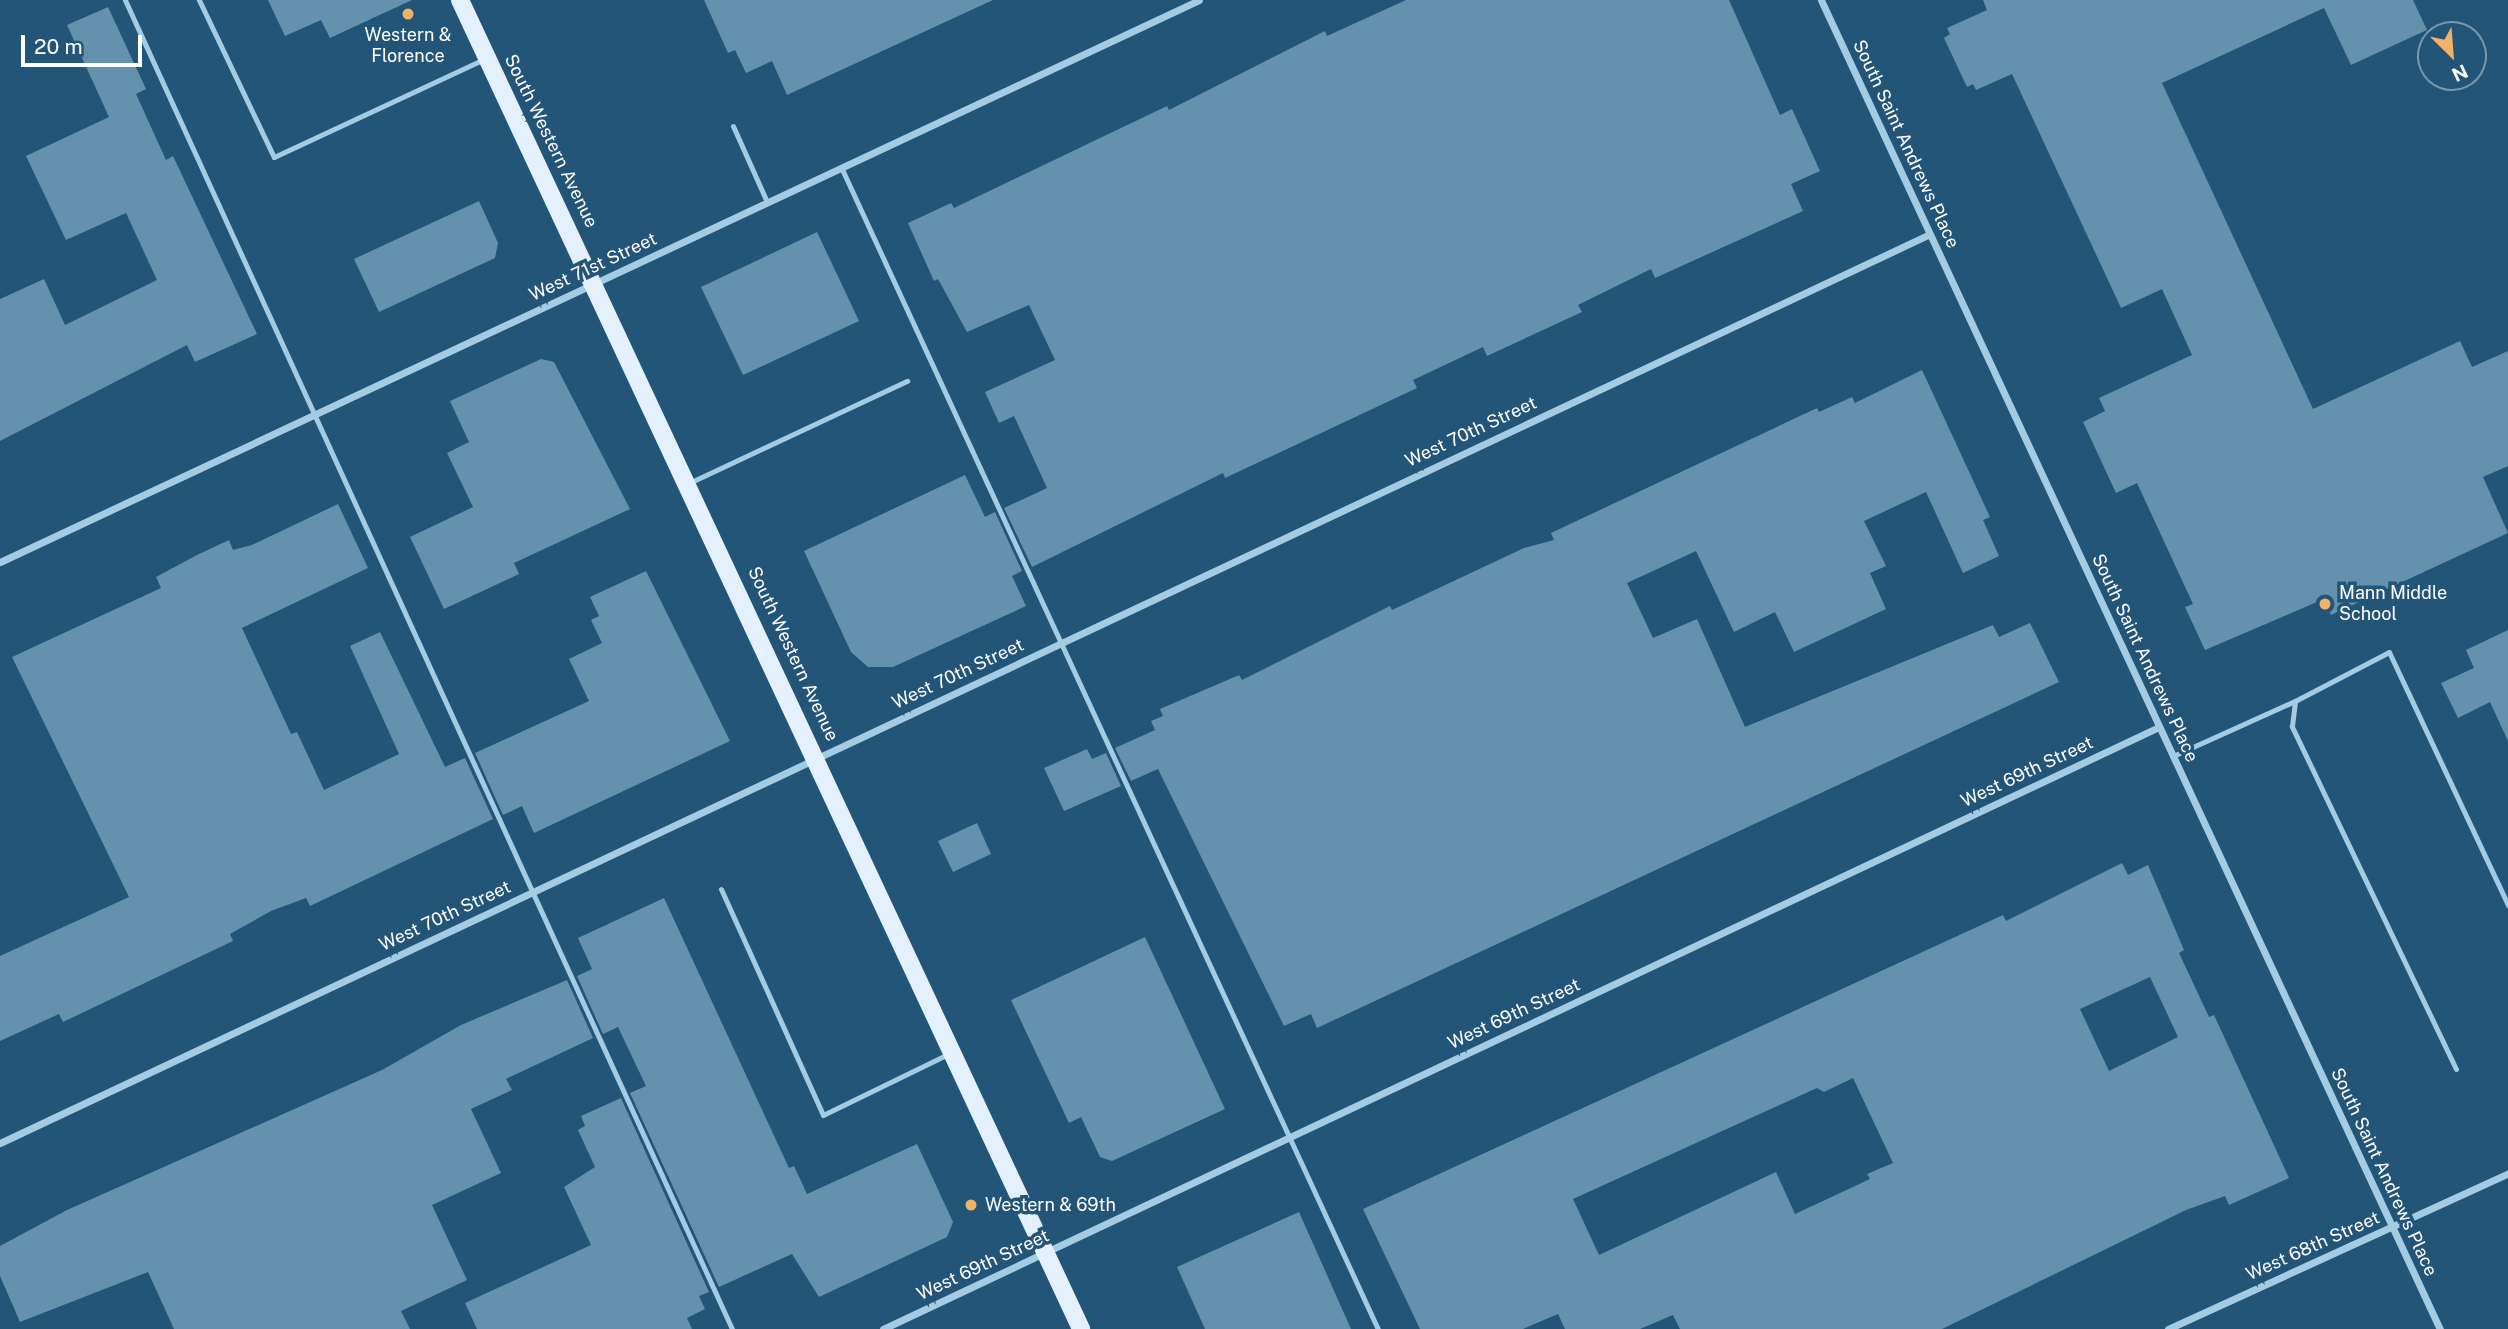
<!DOCTYPE html>
<style>
body{margin:0}
#map{position:relative;width:2508px;height:1329px;overflow:hidden;background:#235578;font-family:"Public Sans",sans-serif}
div>[style]{position:absolute}
[style*='--x']{left:calc(var(--x)*1px);top:calc(var(--y)*1px);width:calc(var(--w)*1px);rotate:calc(var(--a)*1deg)}
.building>*{inset:0;background:#6491ae}
.service>*{height:5px;margin:-2.5px;padding:0 2.5px;transform-origin:2.5px;border-radius:2.5px;background:#a4cbe4}
.minor>*{height:7px;margin:-3.5px;padding:0 3.5px;transform-origin:3.5px;border-radius:3.5px;background:#a4cbe4}
.primary>*{height:18px;margin:-9px;padding:0 9px;transform-origin:9px;border-radius:9px;background:#e4f1fc}
.dots>*{width:19px;height:19px;translate:-50% -50%;box-sizing:border-box;border:4px solid #235578;border-radius:50%}
span{translate:-50% -50%;white-space:nowrap;text-align:center;line-height:1.15;-webkit-text-stroke:7px #235578;paint-order:stroke}
.poi-label{font-size:18px;color:#fff}
.left{translate:0 -50%;text-align:left}
.street-label{font-size:18px;color:#fff}
.north{position:absolute;left:2417px;top:21px;width:70px;height:70px;box-sizing:border-box;background:#235578;border:2px solid #7b99ae;border-radius:50%;rotate:155deg;font-size:19px;font-weight:700;line-height:28px;text-align:center;color:#fff}
.north::after{content:'';display:block;margin:auto;width:24px;height:32px;background:#efb267;clip-path:polygon(50% 0,100% 100%,50% 72%,0 100%)}
.scale{position:absolute;left:21px;top:35px;width:121px;height:32px;box-sizing:border-box;border:4px solid #fff;border-top:0;padding-left:9px;font-size:21px;line-height:24px;white-space:nowrap;color:#fff;-webkit-text-stroke:5px #235578;paint-order:stroke}
</style>
<div id="map">
<div class="building">
<i style="clip-path:polygon(268px 0,412px 0,330px 38px,321px 20px,285px 36px)"></i>
<i style="clip-path:polygon(704px 0,993px 0,787px 95px,772px 61px,746px 73px,735px 50px,728px 53px)"></i>
<i style="clip-path:polygon(1406px 0,1729px 0,1780px 115px,1792px 109px,1820px 171px,1791px 184px,1803px 211px,1655px 278px,1651px 269px,1578px 305px,1582px 312px,1487px 356px,1483px 347px,1413px 380px,1417px 388px,1225px 478px,1223px 473px,1032px 567px,1004px 508px,1047px 488px,1014px 416px,999px 423px,985px 392px,1055px 360px,1029px 305px,967px 332px,938px 279px,934px 281px,908px 223px,951px 203px,954px 208px,1167px 106px,1169px 110px,1325px 31px,1327px 36px)"></i>
<i style="clip-path:polygon(1983px 0,2413px 0,2427px 30px,2351px 65px,2324px 8px,2162px 83px,2313px 409px,2460px 341px,2472px 367px,2508px 351px,2508px 466px,2483px 477px,2508px 533px,2331px 615px,2324px 599px,2205px 650px,2185px 607px,2193px 604px,2137px 483px,2116px 493px,2083px 422px,2105px 411px,2099px 398px,2192px 355px,2162px 289px,2121px 308px,2012px 74px,1976px 90px,1973px 84px,1967px 87px,1944px 38px,1950px 34px,1947px 28px,1987px 10px)"></i>
<i style="clip-path:polygon(108px 7px,146px 89px,136px 94px,166px 160px,173px 156px,257px 334px,195px 362px,187px 345px,0 441px,0 299px,44px 279px,65px 325px,157px 280px,126px 213px,66px 240px,26px 156px,109px 117px,67px 25px)"></i>
<i style="clip-path:polygon(479px 201px,498px 243px,495px 258px,379px 312px,354px 259px)"></i>
<i style="clip-path:polygon(817px 232px,859px 321px,743px 375px,701px 287px)"></i>
<i style="clip-path:polygon(541px 359px,554px 362px,630px 509px,514px 563px,519px 574px,444px 609px,410px 537px,473px 507px,447px 453px,469px 442px,450px 401px)"></i>
<i style="clip-path:polygon(1922px 370px,1990px 517px,1983px 520px,1999px 556px,1963px 573px,1926px 492px,1864px 521px,1886px 566px,1870px 573px,1886px 609px,1794px 652px,1775px 612px,1734px 632px,1696px 551px,1627px 583px,1653px 638px,1697px 619px,1745px 727px,1993px 625px,1999px 637px,2030px 623px,2059px 682px,1317px 1028px,1311px 1014px,1284px 1026px,1158px 769px,1131px 781px,1115px 748px,1155px 730px,1151px 721px,1163px 716px,1160px 709px,1239px 675px,1242px 680px,1390px 606px,1392px 610px,1524px 548px,1554px 540px,1551px 533px,1817px 408px,1819px 412px,1852px 397px,1855px 403px)"></i>
<i style="clip-path:polygon(965px 475px,985px 517px,995px 512px,1022px 571px,1012px 576px,1026px 606px,893px 667px,868px 667px,851px 652px,804px 551px)"></i>
<i style="clip-path:polygon(338px 504px,368px 568px,242px 628px,291px 734px,297px 732px,324px 790px,399px 754px,350px 646px,380px 632px,445px 767px,465px 758px,493px 819px,310px 906px,306px 898px,271px 911px,230px 934px,233px 941px,63px 1022px,59px 1014px,0 1041px,0 956px,129px 897px,12px 657px,161px 588px,156px 577px,197px 555px,229px 540px,233px 550px,252px 545px)"></i>
<i style="clip-path:polygon(646px 571px,730px 741px,534px 833px,522px 806px,503px 815px,475px 753px,589px 701px,569px 659px,602px 643px,591px 620px,599px 616px,590px 597px)"></i>
<i style="clip-path:polygon(2508px 630px,2508px 741px,2490px 702px,2458px 718px,2441px 683px,2474px 668px,2466px 650px)"></i>
<i style="clip-path:polygon(1087px 749px,1092px 759px,1106px 753px,1121px 786px,1064px 811px,1044px 768px)"></i>
<i style="clip-path:polygon(977px 823px,991px 854px,953px 872px,938px 841px)"></i>
<i style="clip-path:polygon(evenodd,2122px 863px,2128px 875px,2148px 865px,2184px 950px,2179px 953px,2209px 1017px,2214px 1015px,2289px 1178px,2229px 1205px,2225px 1196px,2186px 1210px,1942px 1329px,1680px 1329px,1673px 1315px,1640px 1329px,1565px 1329px,1558px 1314px,1523px 1329px,1420px 1329px,1363px 1209px,2003px 915px,2006px 921px,2122px 863px,2150px 977px,2178px 1037px,2109px 1071px,2080px 1009px,2150px 977px,2122px 863px,1853px 1078px,1893px 1163px,1867px 1174px,1870px 1179px,1795px 1214px,1776px 1172px,1599px 1255px,1573px 1199px,1817px 1088px,1824px 1092px,1853px 1078px)"></i>
<i style="clip-path:polygon(664px 898px,789px 1168px,794px 1166px,807px 1194px,917px 1144px,953px 1222px,947px 1237px,819px 1297px,792px 1254px,719px 1287px,630px 1093px,646px 1086px,618px 1027px,603px 1034px,577px 976px,592px 969px,578px 938px)"></i>
<i style="clip-path:polygon(1145px 937px,1225px 1109px,1112px 1161px,1100px 1157px,1081px 1117px,1069px 1123px,1011px 1000px)"></i>
<i style="clip-path:polygon(567px 980px,593px 1038px,506px 1079px,512px 1090px,471px 1109px,501px 1173px,432px 1205px,467px 1280px,401px 1311px,410px 1329px,174px 1329px,148px 1272px,20px 1322px,0 1276px,0 1246px,67px 1210px,382px 1070px,461px 1025px)"></i>
<i style="clip-path:polygon(621px 1098px,709px 1292px,699px 1296px,705px 1309px,687px 1318px,692px 1329px,477px 1329px,465px 1303px,591px 1245px,564px 1187px,595px 1167px,578px 1130px,585px 1126px,581px 1116px)"></i>
<i style="clip-path:polygon(1299px 1212px,1351px 1329px,1205px 1329px,1177px 1267px)"></i>
</div>
<div class="service">
<i style="--x:125;--y:0;--w:1461;--a:65.45"></i>
<i style="--x:199;--y:0;--w:174;--a:64.5"></i>
<i style="--x:274;--y:157;--w:232;--a:-25"></i>
<i style="--x:733;--y:126;--w:83;--a:65.9"></i>
<i style="--x:841;--y:167;--w:1280;--a:65.2"></i>
<i style="--x:689;--y:483;--w:241;--a:-25.1"></i>
<i style="--x:2173;--y:756;--w:134;--a:-24.3"></i>
<i style="--x:721;--y:889;--w:248;--a:65.7"></i>
<i style="--x:823;--y:1115;--w:141;--a:-26"></i>
<i style="--x:2456;--y:1069;--w:380;--a:-115.6"></i>
<i style="--x:2292;--y:726;--w:25;--a:-83"></i>
<i style="--x:2295;--y:701;--w:106;--a:-27.5"></i>
<i style="--x:2389;--y:652;--w:280;--a:64.8"></i>
</div>
<div class="minor">
<i style="--x:1821;--y:0;--w:1466;--a:65.03"></i>
<i style="--x:0;--y:562;--w:1324;--a:-25.11"></i>
<i style="--x:0;--y:1143;--w:2133;--a:-25.22"></i>
<i style="--x:883;--y:1329;--w:1411;--a:-25.26"></i>
<i style="--x:2168;--y:1329;--w:374;--a:-24.6"></i>
</div>
<div class="primary">
<i style="--x:460;--y:0;--w:1467;--a:64.95"></i>
</div>
<div class="dots">
<i style="left:408px;top:14px;background:#efb267"></i>
<i style="left:2325px;top:604px;background:#efb267"></i>
<i style="left:971px;top:1205px;background:#efb267"></i>
</div>
<div class="poi-label">
<span style="left:408px;top:46px">Western &amp;<br>Florence</span>
<span class="left" style="left:2339px;top:604px">Mann Middle<br>School</span>
<span class="left" style="left:985px;top:1205px">Western &amp; 69th</span>
</div>
<div class="street-label">
<span style="left:551px;top:141px;rotate:64deg">South Western Avenue</span>
<span style="left:1906px;top:144px;rotate:65deg">South Saint Andrews Place</span>
<span style="left:593px;top:267px;rotate:-25deg">West 71st Street</span>
<span style="left:1471px;top:432px;rotate:-25deg">West 70th Street</span>
<span style="left:793px;top:654px;rotate:65deg">South Western Avenue</span>
<span style="left:2145px;top:658px;rotate:65deg">South Saint Andrews Place</span>
<span style="left:958px;top:674px;rotate:-25deg">West 70th Street</span>
<span style="left:2027px;top:772px;rotate:-25deg">West 69th Street</span>
<span style="left:445px;top:916px;rotate:-25deg">West 70th Street</span>
<span style="left:1514px;top:1014px;rotate:-25deg">West 69th Street</span>
<span style="left:2384px;top:1172px;rotate:65deg">South Saint Andrews Place</span>
<span style="left:2313px;top:1246px;rotate:-24deg">West 68th Street</span>
<span style="left:983px;top:1265px;rotate:-25deg">West 69th Street</span>
</div>
<div class="north">N</div>
<div class="scale">20 m</div>
</div>
